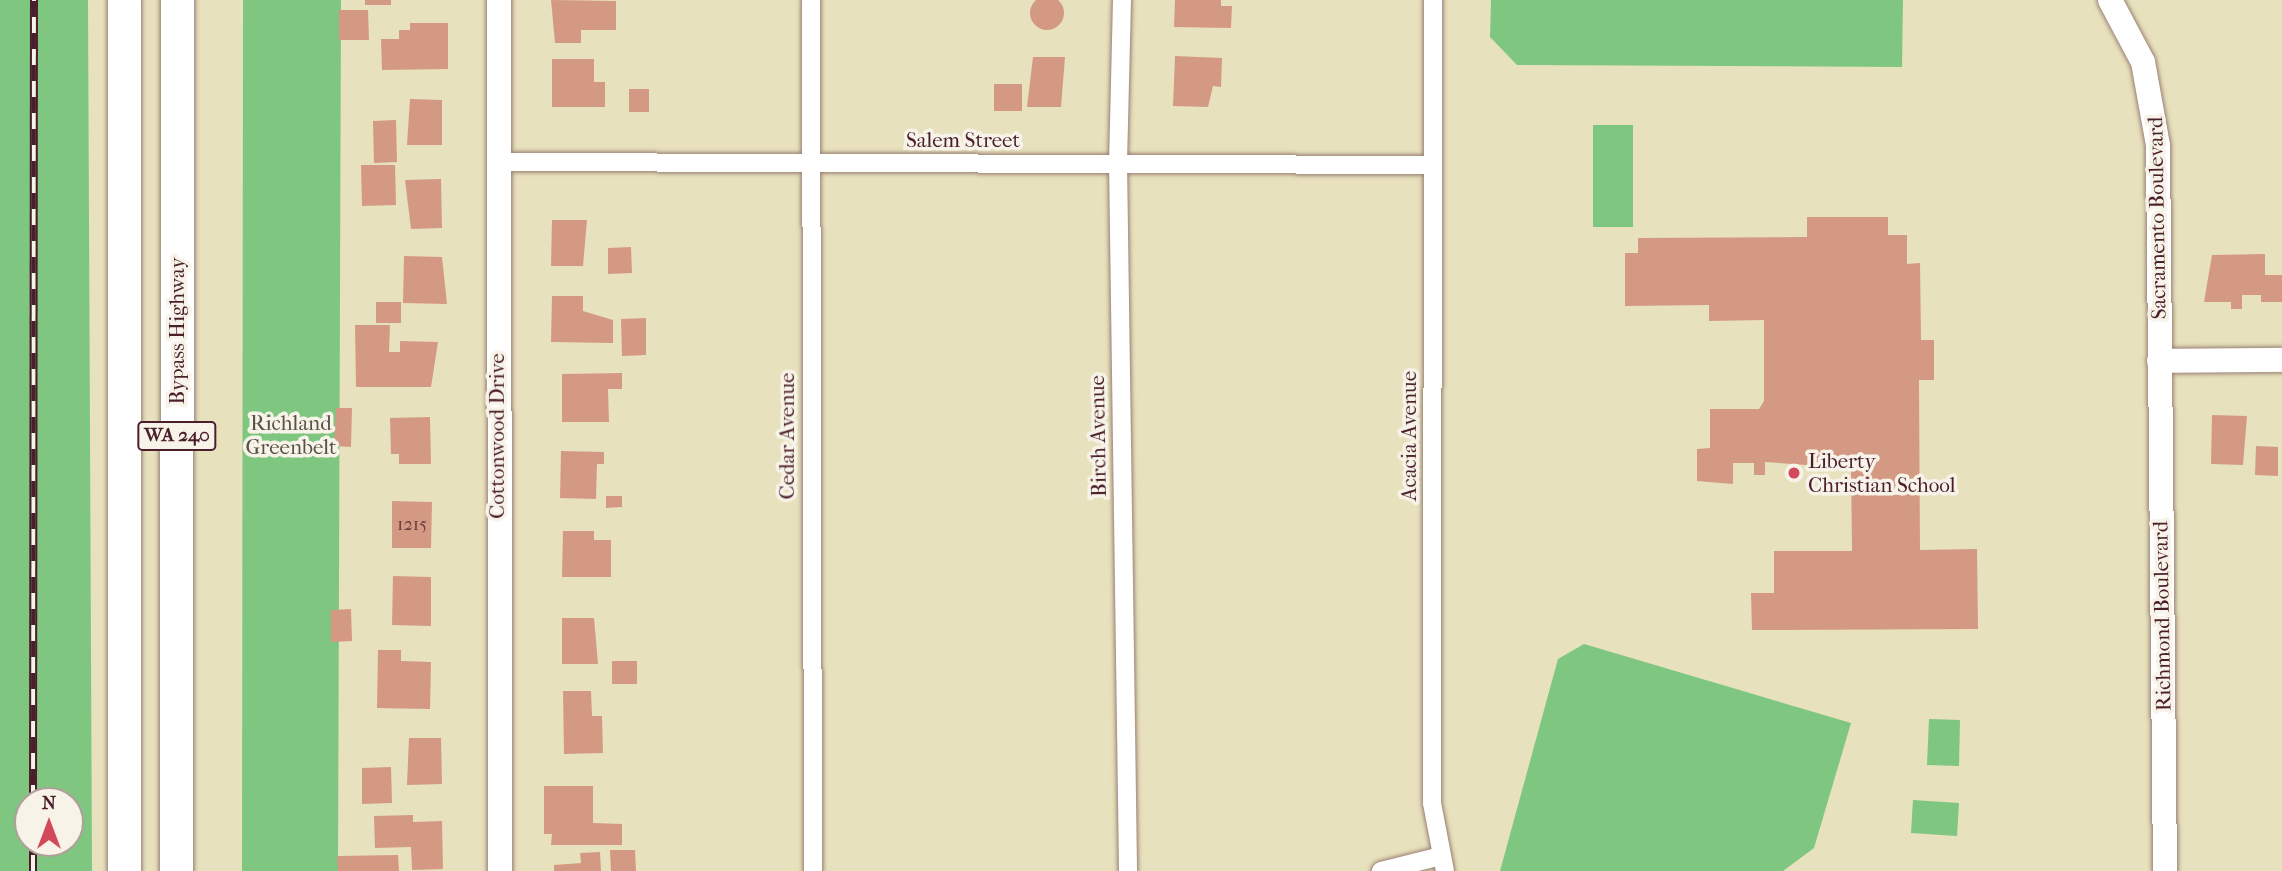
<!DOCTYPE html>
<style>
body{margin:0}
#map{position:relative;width:2282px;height:871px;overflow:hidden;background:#e8e1bd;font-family:"IM FELL French Canon",serif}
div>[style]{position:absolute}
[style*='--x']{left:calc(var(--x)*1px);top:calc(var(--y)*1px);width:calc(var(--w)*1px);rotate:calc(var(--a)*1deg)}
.green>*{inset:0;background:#7fc681}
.building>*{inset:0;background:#d49983}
.round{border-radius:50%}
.roads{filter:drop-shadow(0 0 2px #998074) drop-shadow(0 0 2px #998074)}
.street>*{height:18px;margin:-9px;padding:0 9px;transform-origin:9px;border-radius:9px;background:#fff}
.secondary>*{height:24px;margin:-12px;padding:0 12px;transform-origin:12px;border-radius:12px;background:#fff}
.highway>*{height:33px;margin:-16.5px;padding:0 16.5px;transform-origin:16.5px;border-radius:16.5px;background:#fff}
.rail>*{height:8px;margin-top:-4px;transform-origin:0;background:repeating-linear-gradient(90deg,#f7f3e8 0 16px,#4a1f2b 0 32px);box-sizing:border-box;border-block:2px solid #4a1f2b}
.dots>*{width:19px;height:19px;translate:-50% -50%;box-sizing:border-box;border:4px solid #f7f3e8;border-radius:50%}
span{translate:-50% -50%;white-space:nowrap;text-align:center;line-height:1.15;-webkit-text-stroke:7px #f7f3e8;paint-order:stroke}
.number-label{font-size:18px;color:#6c3e41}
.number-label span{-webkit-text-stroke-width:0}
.shield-label span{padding:2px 5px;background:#f7f3e8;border:2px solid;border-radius:5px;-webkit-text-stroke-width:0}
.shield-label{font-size:19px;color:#4a1f2b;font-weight:700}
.street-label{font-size:21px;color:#4a1f2b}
.park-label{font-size:21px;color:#5a5145}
.poi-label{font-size:21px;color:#4a1f2b}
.left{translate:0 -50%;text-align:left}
.north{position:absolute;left:14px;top:787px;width:70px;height:70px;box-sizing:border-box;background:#f7f3e8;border:2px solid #b29e9c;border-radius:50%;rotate:0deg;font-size:19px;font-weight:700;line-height:28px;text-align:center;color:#4a1f2b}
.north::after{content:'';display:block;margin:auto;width:24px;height:32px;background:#d1495b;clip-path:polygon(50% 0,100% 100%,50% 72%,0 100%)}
</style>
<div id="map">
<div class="green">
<i style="clip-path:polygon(evenodd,0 0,88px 0,92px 871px,0 871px,0 0,28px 801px,70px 801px,70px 843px,28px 843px,28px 801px)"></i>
<i style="clip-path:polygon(243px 0,341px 0,338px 871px,242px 871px)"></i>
<i style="clip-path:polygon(1491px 0,1903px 0,1902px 67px,1517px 65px,1490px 37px)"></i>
<i style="clip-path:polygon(1593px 125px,1633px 125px,1633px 227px,1593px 227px)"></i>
<i style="clip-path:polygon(1584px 644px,1851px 723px,1814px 848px,1783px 871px,1500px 871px,1558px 659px)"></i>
<i style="clip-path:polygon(1929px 719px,1960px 720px,1959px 766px,1927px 765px)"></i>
<i style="clip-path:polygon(1913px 800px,1959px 803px,1957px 836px,1911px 833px)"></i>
</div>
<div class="building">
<i class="round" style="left:1030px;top:-4px;width:34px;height:34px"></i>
<i style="clip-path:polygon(365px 0,391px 0,391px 5px,365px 5px)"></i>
<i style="clip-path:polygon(551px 0,616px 1px,616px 30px,581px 30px,581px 43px,555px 43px)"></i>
<i style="clip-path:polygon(1175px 0,1221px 0,1221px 6px,1232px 6px,1231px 28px,1174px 27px)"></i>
<i style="clip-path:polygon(339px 10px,368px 10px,369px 40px,339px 40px)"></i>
<i style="clip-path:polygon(410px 23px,448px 23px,448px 69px,382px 70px,381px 39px,399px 39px,399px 30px,410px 30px)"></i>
<i style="clip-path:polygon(1175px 56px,1222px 58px,1221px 87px,1213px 86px,1208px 107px,1173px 106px)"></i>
<i style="clip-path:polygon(1033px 57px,1065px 57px,1061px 107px,1027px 107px)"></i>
<i style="clip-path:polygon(552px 59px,594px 59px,594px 82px,605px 82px,605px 107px,552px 107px)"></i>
<i style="clip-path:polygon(994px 84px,1022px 84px,1022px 111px,994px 111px)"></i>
<i style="clip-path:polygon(629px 89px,649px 89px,649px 112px,629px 112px)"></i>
<i style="clip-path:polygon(410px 99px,442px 100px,442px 145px,407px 145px)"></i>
<i style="clip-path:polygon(396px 120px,397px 162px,374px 163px,373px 121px)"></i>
<i style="clip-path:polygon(361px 165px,395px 165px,396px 205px,362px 206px)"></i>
<i style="clip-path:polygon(441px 179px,442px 228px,411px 229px,405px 180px)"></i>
<i style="clip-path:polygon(1807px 217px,1888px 217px,1888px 235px,1907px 235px,1907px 264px,1920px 263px,1921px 340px,1934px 340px,1934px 380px,1919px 380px,1920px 550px,1977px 549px,1978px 629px,1752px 630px,1751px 593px,1774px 593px,1774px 551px,1852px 551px,1851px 468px,1765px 462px,1765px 475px,1754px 475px,1754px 463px,1733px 463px,1733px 484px,1697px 481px,1697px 449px,1710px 448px,1710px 409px,1759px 409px,1764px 401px,1764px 320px,1709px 321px,1709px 305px,1625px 306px,1625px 253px,1638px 253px,1638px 238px,1807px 237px)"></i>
<i style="clip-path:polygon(552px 220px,587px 220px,583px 266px,551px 266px)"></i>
<i style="clip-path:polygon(631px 247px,632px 273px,608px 274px,608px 248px)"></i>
<i style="clip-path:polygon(2265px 254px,2265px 275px,2282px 275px,2282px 302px,2261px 302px,2261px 295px,2242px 295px,2242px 309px,2231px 309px,2231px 302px,2204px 302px,2212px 255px)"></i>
<i style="clip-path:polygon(404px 256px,442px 257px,447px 304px,403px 303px)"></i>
<i style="clip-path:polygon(552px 296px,583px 296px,583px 311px,613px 320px,613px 343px,551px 342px)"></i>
<i style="clip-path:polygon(376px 302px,401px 302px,401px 323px,376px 323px)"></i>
<i style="clip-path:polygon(646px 318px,646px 355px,622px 356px,621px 319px)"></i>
<i style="clip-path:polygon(355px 325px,390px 325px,389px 352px,400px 352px,400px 341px,438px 342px,431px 387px,356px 387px)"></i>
<i style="clip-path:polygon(622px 373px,622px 389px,608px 389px,609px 422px,562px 422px,562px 374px)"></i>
<i style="clip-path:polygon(336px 408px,352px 408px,351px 447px,334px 446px)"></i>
<i style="clip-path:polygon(2212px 415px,2247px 416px,2243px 465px,2211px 464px)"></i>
<i style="clip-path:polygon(430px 417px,431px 464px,399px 464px,399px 454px,391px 454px,390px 418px)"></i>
<i style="clip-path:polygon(2256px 446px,2278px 447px,2278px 476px,2255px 475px)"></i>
<i style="clip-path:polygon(561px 451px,604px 452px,604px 464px,597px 464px,596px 499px,560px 498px)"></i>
<i style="clip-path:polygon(606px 496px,622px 496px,622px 507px,606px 508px)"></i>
<i style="clip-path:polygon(392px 501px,432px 502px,431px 548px,392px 548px)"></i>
<i style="clip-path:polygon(563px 531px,594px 531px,594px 540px,611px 540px,611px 577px,562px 577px)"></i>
<i style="clip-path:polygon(393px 576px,431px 577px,431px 626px,392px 625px)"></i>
<i style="clip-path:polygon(351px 609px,352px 641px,331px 642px,331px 610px)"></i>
<i style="clip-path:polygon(562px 618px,594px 618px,598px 664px,562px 664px)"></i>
<i style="clip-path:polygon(378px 650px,401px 650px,401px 661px,431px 662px,430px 709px,377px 708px)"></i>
<i style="clip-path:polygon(612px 661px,637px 661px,637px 684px,612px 684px)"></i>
<i style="clip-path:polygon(563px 691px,591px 691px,592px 716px,602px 716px,603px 753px,564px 754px)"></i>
<i style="clip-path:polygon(409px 738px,441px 738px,442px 784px,407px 785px)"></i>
<i style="clip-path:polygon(391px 767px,392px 803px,362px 804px,362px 768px)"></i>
<i style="clip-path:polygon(544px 786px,593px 786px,593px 823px,622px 824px,622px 845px,551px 845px,552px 834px,544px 834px)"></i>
<i style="clip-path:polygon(413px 815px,413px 822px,442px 821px,443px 869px,412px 870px,411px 847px,375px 848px,374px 816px)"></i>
<i style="clip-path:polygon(610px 850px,635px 850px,636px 871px,611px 871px)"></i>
<i style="clip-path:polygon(600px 852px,601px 871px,554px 871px,554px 865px,581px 863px,580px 853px)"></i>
<i style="clip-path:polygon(398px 855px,399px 871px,338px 871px,337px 856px)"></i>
</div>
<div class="roads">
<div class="street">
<i style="--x:811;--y:0;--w:871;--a:89.87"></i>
<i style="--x:1122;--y:0;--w:161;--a:91.4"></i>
<i style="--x:1118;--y:161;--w:710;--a:89.19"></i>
<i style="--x:1433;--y:0;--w:803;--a:90.07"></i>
<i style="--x:1432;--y:803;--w:69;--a:79.2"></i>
<i style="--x:496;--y:162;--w:935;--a:0.18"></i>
<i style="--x:1381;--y:871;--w:62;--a:-14"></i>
</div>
<div class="secondary">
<i style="--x:499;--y:0;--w:871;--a:89.93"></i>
<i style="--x:2110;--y:0;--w:70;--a:62"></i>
<i style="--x:2143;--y:62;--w:84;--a:79.8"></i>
<i style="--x:2158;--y:145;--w:726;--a:89.45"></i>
<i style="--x:2159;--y:361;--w:123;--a:-0.5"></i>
</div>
<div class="highway">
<i style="--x:124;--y:0;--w:871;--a:90"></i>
<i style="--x:176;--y:871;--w:871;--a:-89.93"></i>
</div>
</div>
<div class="rail">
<i style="--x:33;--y:801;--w:801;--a:-89.93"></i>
<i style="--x:33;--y:871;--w:28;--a:-90"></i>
</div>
<div class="dots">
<i style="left:1794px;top:473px;background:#d1495b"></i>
</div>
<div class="number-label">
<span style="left:412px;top:525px">1215</span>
</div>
<div class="shield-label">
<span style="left:177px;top:436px">WA 240</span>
</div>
<div class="street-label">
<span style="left:963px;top:140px">Salem Street</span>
<span style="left:2157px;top:218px;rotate:-91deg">Sacramento Boulevard</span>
<span style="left:177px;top:331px;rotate:-90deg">Bypass Highway</span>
<span style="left:497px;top:436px;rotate:-90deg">Cottonwood Drive</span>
<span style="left:787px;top:436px;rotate:-90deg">Cedar Avenue</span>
<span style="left:1098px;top:436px;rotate:-91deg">Birch Avenue</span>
<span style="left:1409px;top:436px;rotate:-90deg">Acacia Avenue</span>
<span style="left:2162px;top:616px;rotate:-91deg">Richmond Boulevard</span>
</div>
<div class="park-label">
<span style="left:291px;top:435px">Richland<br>Greenbelt</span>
</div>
<div class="poi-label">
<span class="left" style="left:1808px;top:473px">Liberty<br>Christian School</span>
</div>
<div class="north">N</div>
</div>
